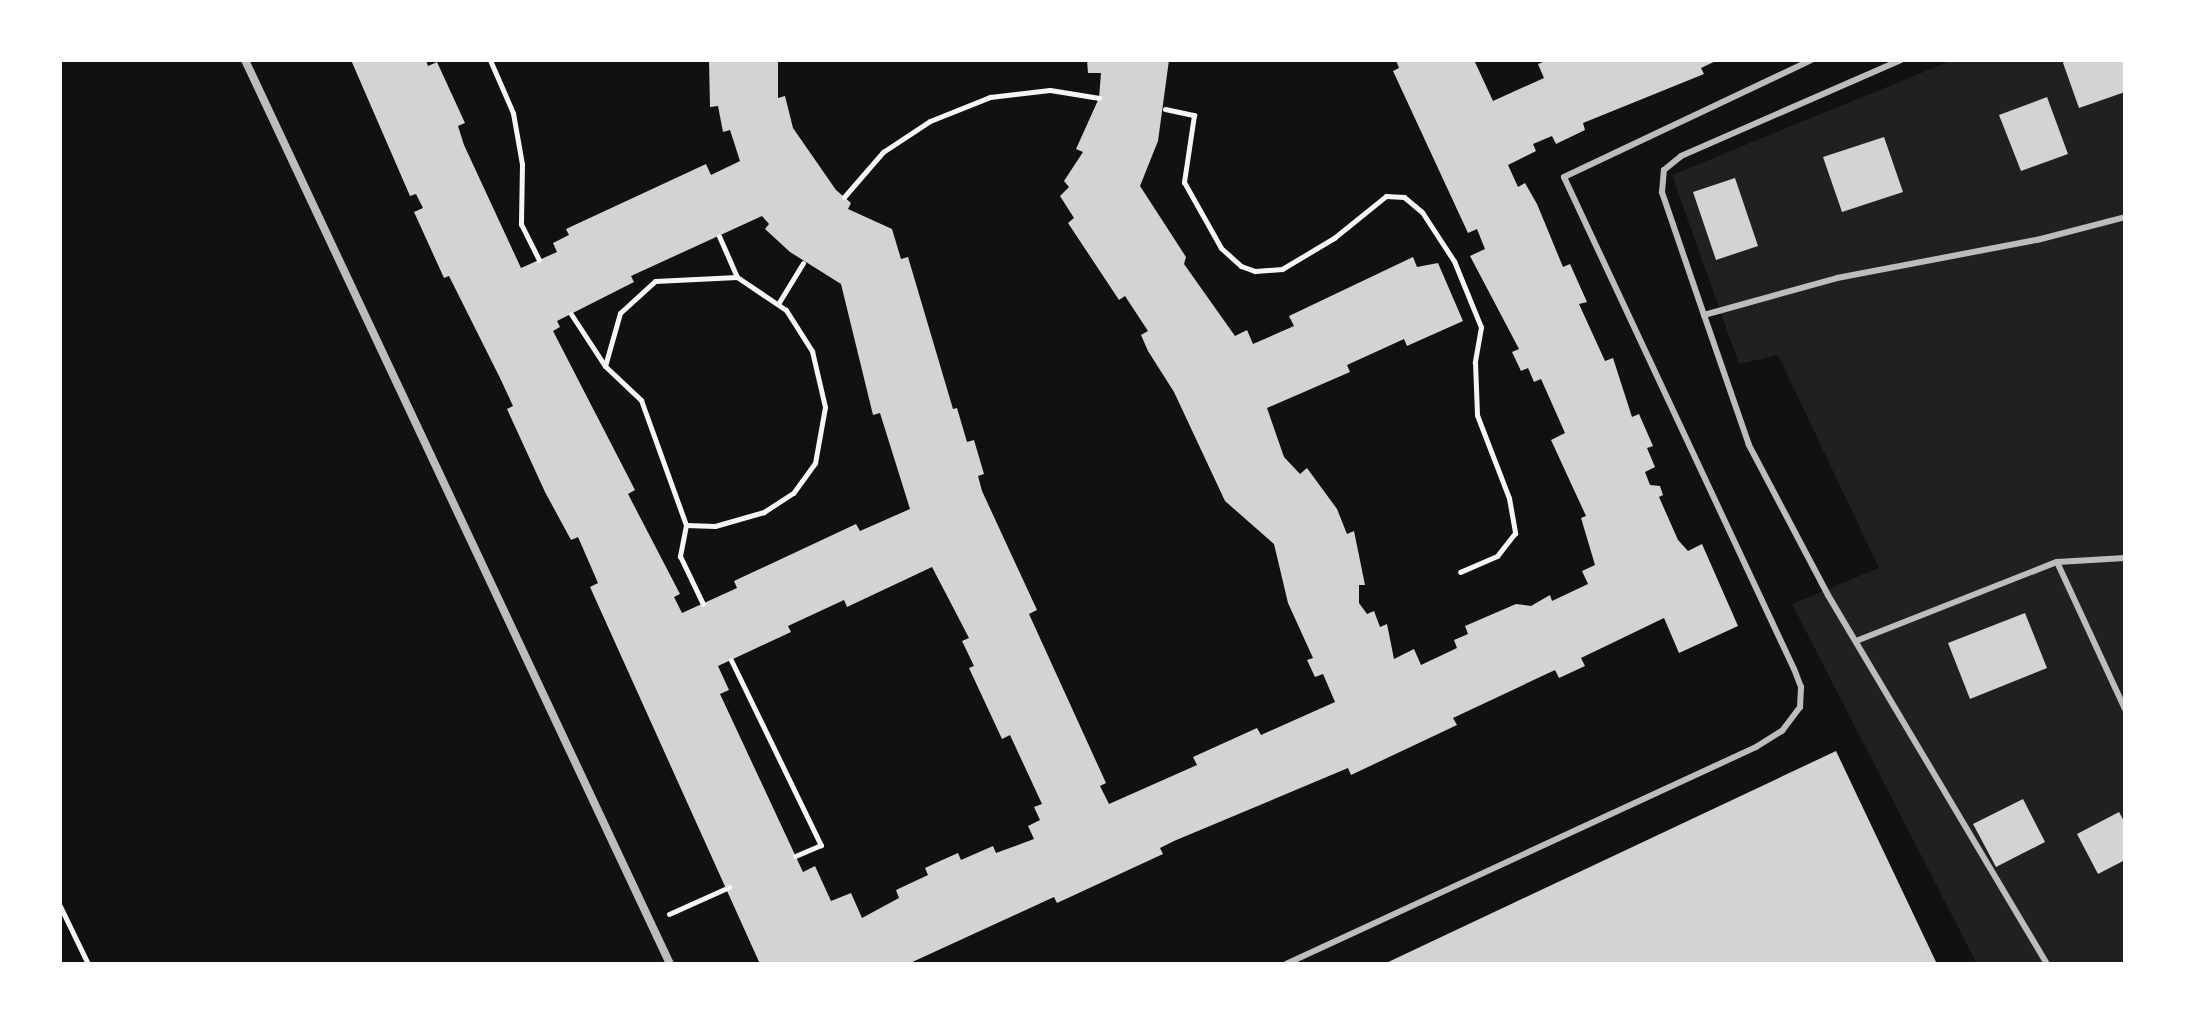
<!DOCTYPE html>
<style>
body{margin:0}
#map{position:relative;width:2185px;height:1024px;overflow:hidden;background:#111;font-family:Mulish,sans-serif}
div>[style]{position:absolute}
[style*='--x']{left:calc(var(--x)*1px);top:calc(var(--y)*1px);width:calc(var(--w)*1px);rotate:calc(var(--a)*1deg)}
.green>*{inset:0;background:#202020}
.building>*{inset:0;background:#d3d3d3}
.path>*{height:5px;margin:-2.5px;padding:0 2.5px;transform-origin:2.5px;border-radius:2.5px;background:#f5f5f5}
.service>*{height:6px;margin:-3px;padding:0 3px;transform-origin:3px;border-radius:3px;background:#bcbcbc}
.minor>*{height:8px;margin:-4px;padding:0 4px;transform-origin:4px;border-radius:4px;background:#bcbcbc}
span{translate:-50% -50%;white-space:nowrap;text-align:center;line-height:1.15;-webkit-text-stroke:8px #fff;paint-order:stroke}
.frame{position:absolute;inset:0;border:62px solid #fff;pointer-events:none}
</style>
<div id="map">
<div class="green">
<i style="clip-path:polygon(1953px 60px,2125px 60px,2125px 964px,1977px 964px,1792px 604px,1879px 568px,1778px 355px,1739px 364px,1672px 175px)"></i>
</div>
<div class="building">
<i style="clip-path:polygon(evenodd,351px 60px,426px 60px,428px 66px,437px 62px,465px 123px,458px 126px,464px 145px,521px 268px,557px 252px,553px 243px,569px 235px,566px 229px,706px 164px,711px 175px,740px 161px,730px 130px,723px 132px,718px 106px,710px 107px,709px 60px,778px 60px,778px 98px,785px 96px,793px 128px,836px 190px,851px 203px,848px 209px,892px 229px,901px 259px,908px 257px,953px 409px,957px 408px,967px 442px,974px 440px,984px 474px,978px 476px,982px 491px,1037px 610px,1029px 614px,1106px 783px,1100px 786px,1109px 804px,1197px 765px,1193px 757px,1257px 728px,1261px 735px,1335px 702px,1323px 674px,1315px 677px,1307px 660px,1313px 658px,1288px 603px,1274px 544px,1225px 501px,1174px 392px,1148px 351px,1141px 335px,1148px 331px,1125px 296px,1119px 300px,1068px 223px,1074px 218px,1060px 196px,1069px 187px,1064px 181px,1083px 152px,1076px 149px,1099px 98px,1101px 73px,1088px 73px,1087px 60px,1169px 60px,1158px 141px,1140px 186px,1186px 257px,1184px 264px,1235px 336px,1247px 330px,1253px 344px,1294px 326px,1289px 316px,1413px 257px,1417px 267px,1438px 263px,1463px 321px,1407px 346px,1404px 339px,1347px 365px,1350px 372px,1267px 408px,1284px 457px,1300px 474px,1307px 468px,1337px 509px,1347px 534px,1354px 531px,1365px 585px,1359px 585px,1359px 603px,1367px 614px,1374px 611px,1380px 627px,1387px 624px,1394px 659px,1414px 649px,1421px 665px,1457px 648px,1454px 640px,1468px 634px,1465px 626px,1516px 604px,1531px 606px,1550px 595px,1552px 601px,1588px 584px,1582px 571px,1595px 565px,1581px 518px,1586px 516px,1551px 440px,1565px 433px,1541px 379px,1534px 382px,1528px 368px,1521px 371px,1512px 352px,1519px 349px,1470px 256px,1485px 249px,1477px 229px,1468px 233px,1393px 71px,1399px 68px,1396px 60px,1474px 60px,1493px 101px,1544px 78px,1538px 64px,1548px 60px,1718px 60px,1701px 68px,1704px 74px,1583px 123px,1585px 130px,1556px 144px,1552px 136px,1533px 144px,1536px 151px,1508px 165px,1518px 187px,1525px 183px,1537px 204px,1563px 267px,1570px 264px,1587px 302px,1579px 304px,1605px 361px,1613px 358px,1632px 417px,1639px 414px,1653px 446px,1647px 448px,1655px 467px,1645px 472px,1650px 485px,1660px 486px,1663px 495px,1659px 497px,1678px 540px,1688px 551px,1702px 544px,1738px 626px,1679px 653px,1664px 618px,1581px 658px,1585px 666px,1559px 678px,1555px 670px,1453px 718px,1457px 725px,1351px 775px,1348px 768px,1174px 841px,1160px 848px,1163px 854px,1057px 903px,1054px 897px,908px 964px,760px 964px,590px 587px,598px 583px,578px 537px,571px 540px,545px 492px,507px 409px,513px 406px,500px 378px,449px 276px,444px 278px,414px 212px,423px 208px,416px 194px,410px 196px,351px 60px,762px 216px,769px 224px,765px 229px,790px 252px,841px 284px,873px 415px,880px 413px,910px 509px,860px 531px,856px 524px,734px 581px,737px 588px,682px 613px,674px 597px,680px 594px,628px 494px,635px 490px,553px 331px,560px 327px,557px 321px,634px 282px,631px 276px,762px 216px,351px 60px,932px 567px,969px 638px,962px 641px,974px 666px,969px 668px,1002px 739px,1010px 735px,1042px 804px,1034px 807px,1040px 820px,1028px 826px,1034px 839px,996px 853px,993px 846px,961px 860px,958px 853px,940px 861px,925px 868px,928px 875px,896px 890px,899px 898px,862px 918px,851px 893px,831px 901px,815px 866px,803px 872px,720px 694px,729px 690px,718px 666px,791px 632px,788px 626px,844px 600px,847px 607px,932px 567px)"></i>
<i style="clip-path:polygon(2062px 60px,2125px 60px,2125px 92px,2079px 108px)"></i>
<i style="clip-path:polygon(2047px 97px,2068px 154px,2021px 171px,1999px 115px)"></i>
<i style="clip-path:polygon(1884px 137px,1903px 192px,1842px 212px,1823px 157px)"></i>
<i style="clip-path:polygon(1735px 178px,1758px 246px,1716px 260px,1693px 192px)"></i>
<i style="clip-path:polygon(2025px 613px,2047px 668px,1970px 699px,1948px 643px)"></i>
<i style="clip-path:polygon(1836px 751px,1937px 964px,1384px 964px)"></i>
<i style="clip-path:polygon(2023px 799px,2045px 842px,1996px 867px,1973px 824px)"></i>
<i style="clip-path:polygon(2119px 812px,2125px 823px,2125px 860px,2098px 874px,2077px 834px)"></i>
</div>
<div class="path">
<i style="--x:490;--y:60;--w:58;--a:66.5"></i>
<i style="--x:513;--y:113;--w:52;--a:80"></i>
<i style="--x:522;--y:164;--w:60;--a:91"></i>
<i style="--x:521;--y:224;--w:40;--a:63.4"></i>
<i style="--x:1165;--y:109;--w:30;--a:12"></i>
<i style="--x:1194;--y:115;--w:68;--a:98.5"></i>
<i style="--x:1184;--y:182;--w:76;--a:60.7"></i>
<i style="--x:1221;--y:248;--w:27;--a:42"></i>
<i style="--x:1241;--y:266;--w:15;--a:20"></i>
<i style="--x:1255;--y:271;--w:27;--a:-4"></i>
<i style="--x:1282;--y:269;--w:61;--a:-30.8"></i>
<i style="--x:1334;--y:238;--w:67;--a:-38.9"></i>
<i style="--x:1386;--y:196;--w:18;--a:3"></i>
<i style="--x:1404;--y:197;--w:23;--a:40"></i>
<i style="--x:1422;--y:212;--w:59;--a:56.9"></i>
<i style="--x:1454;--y:261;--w:71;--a:67.8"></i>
<i style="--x:1481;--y:327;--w:36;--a:100"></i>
<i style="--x:1475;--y:362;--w:53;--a:87.8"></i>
<i style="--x:1477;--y:415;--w:89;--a:68.9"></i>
<i style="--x:1509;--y:498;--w:36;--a:80"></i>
<i style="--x:1515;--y:533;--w:29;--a:128"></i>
<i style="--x:1497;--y:556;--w:40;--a:156.6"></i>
<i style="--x:844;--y:197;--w:60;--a:-49.1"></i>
<i style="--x:883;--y:152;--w:56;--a:-33.4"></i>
<i style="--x:930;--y:121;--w:65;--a:-21.8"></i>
<i style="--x:990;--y:97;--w:60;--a:-6.7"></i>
<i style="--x:1050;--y:90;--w:50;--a:9.3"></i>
<i style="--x:719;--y:236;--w:45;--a:66.3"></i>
<i style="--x:778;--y:304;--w:48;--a:-58.6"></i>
<i style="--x:571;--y:314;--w:62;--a:56.8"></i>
<i style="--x:605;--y:366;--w:50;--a:43.4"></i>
<i style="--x:641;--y:400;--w:133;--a:70.2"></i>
<i style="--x:686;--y:525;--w:32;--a:101"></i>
<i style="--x:680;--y:556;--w:53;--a:64.4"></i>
<i style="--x:605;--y:366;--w:55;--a:-74.2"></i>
<i style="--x:620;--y:313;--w:47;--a:-42.4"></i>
<i style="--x:655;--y:281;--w:82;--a:-2.8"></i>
<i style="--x:737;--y:277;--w:59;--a:34"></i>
<i style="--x:786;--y:310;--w:49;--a:57.6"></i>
<i style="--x:812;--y:351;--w:57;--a:76.9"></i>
<i style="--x:825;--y:407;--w:57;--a:100.1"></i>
<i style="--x:815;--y:463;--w:37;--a:126"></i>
<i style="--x:793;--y:493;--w:35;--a:147"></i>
<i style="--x:764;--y:512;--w:51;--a:164.1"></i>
<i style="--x:715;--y:526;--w:29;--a:-178"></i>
<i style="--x:731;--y:660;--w:206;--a:64.1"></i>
<i style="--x:821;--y:845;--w:28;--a:157"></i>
<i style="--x:60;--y:906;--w:64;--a:64.2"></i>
<i style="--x:669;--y:914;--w:66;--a:-24.2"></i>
</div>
<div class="service">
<i style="--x:1704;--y:315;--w:130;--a:-108.9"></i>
<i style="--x:1662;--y:192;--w:22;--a:-85"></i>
<i style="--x:1664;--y:170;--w:22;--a:-39"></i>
<i style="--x:1681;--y:156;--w:240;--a:-23.6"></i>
<i style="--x:2057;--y:562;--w:162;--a:65.2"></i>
<i style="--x:1856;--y:641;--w:216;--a:-21.5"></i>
<i style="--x:2057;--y:562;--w:68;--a:-3.4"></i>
<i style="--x:1286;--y:964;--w:518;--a:-24.78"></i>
<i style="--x:1756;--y:747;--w:31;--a:-32"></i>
<i style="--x:1782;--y:731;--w:30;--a:-53"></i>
<i style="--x:1800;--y:707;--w:20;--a:-87"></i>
<i style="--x:1801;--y:687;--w:19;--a:-111"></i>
<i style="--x:1794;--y:669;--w:543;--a:-115.06"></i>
<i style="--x:1564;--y:177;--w:274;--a:-25.3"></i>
<i style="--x:2047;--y:964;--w:429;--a:-120.7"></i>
<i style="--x:1828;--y:595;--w:170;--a:-117.8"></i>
<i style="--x:1749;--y:445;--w:138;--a:-109.1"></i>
<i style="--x:1704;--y:315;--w:138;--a:-15.5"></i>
<i style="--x:1837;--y:278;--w:204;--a:-10.8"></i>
<i style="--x:2037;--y:240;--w:91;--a:-14.6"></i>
</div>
<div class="minor">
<i style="--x:245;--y:60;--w:999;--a:64.82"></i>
</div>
<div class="frame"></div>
</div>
